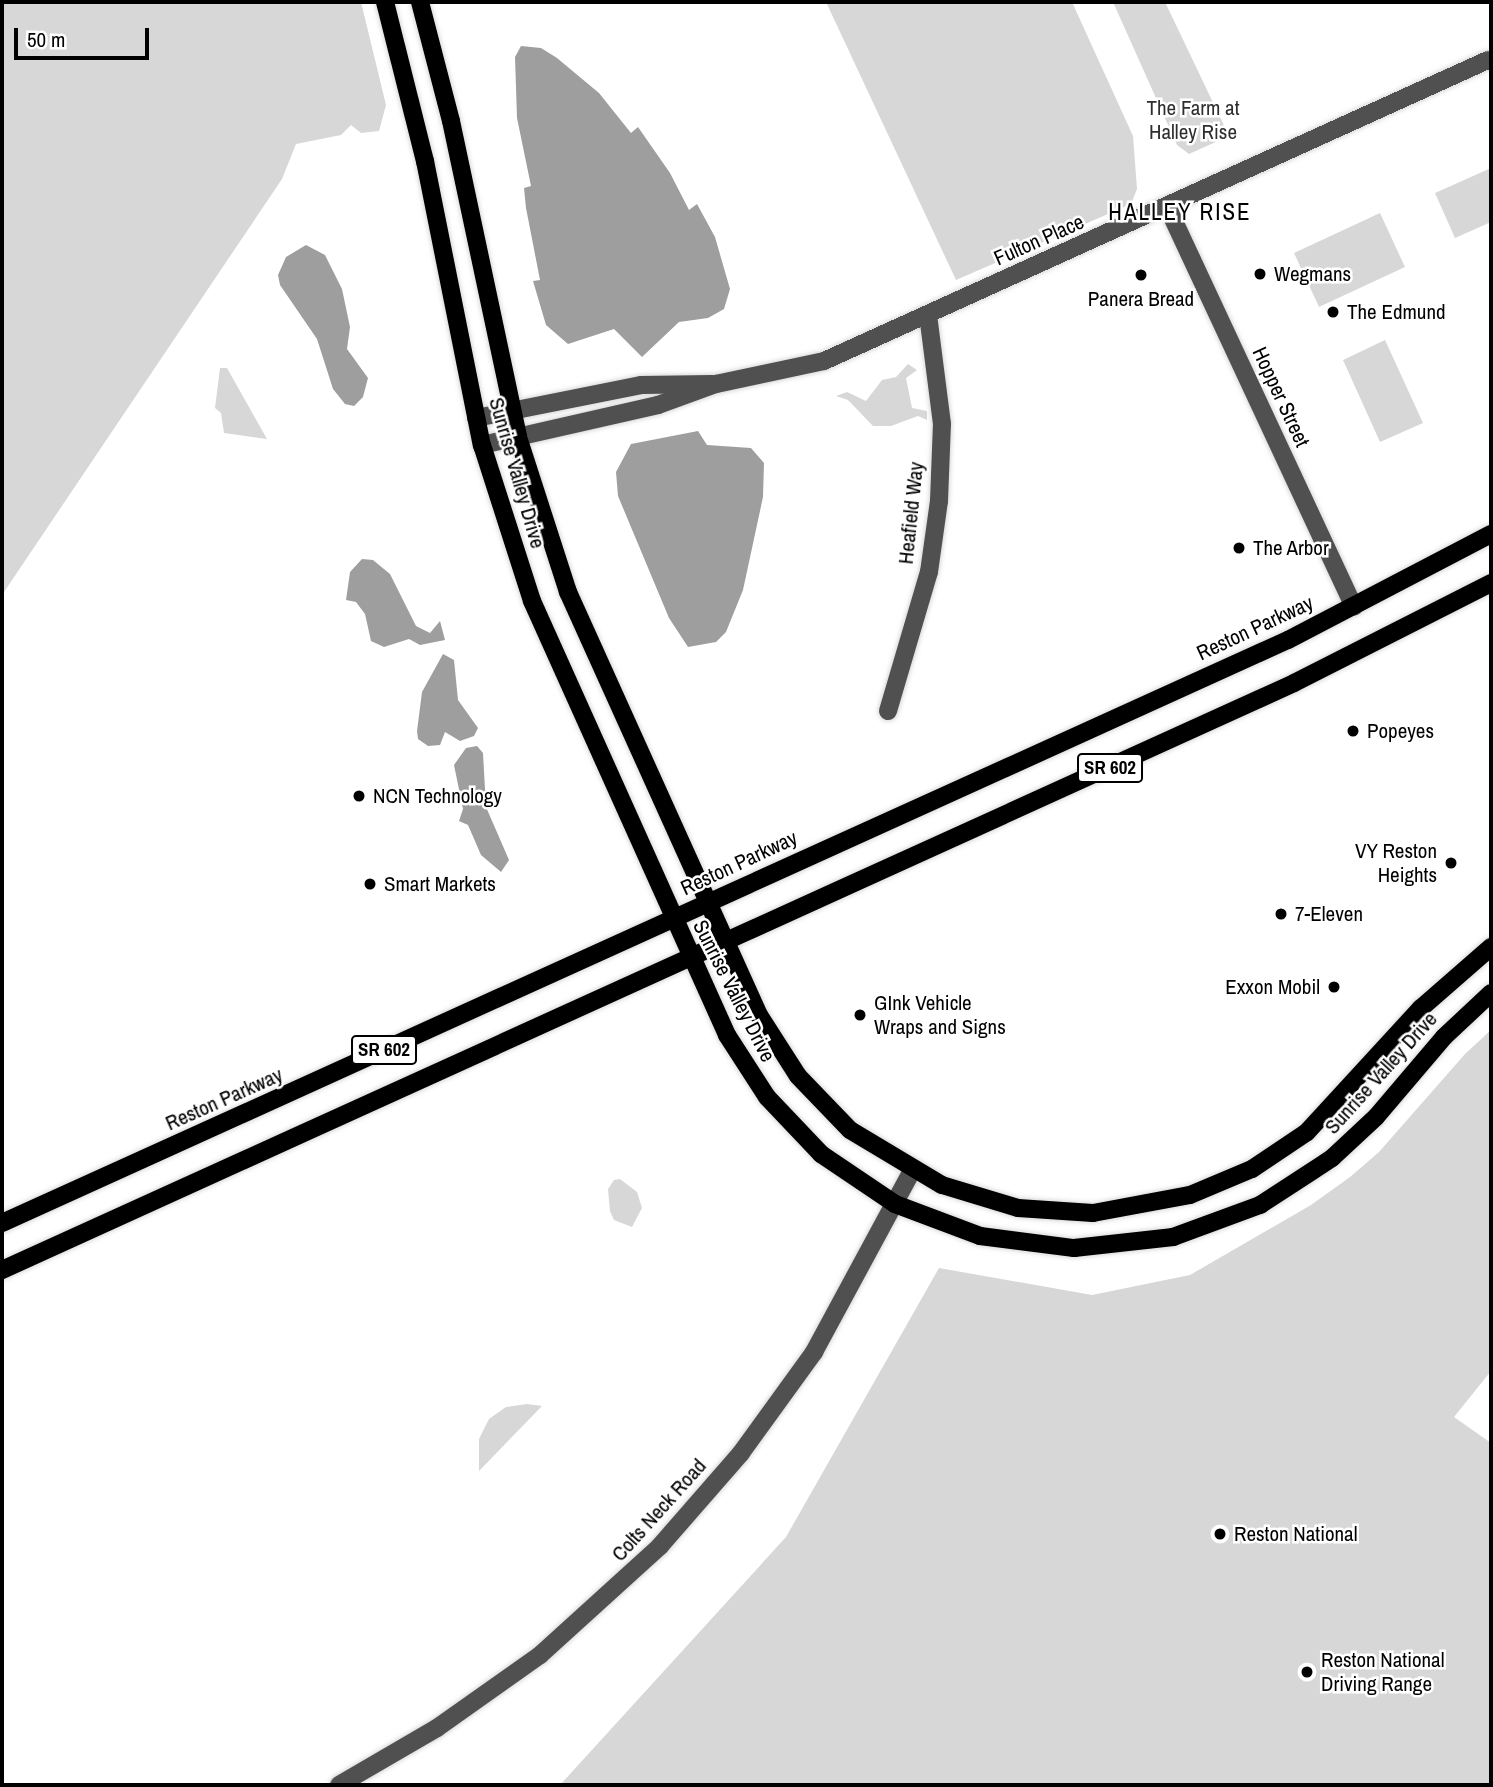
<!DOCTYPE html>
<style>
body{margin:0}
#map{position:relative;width:1493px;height:1787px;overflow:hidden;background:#fff;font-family:"Archivo Narrow",sans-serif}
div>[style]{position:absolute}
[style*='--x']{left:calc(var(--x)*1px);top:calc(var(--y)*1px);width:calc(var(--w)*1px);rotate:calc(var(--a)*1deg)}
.green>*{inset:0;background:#d7d7d7}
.water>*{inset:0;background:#9e9e9e}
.roads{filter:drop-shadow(0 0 2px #dbdbdb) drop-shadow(0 0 2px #dbdbdb)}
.minor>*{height:18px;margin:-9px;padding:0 9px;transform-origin:9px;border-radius:9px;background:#505050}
.major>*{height:18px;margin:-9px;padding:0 9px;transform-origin:9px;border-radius:9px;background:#000}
.dots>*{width:19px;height:19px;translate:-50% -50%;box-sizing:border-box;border:4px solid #fff;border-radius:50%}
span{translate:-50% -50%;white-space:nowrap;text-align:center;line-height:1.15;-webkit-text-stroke:5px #fff;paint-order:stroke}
.shield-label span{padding:2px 5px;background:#fff;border:2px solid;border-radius:5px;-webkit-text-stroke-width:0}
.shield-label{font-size:19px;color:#000;font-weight:700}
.park-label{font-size:21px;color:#2e2e2e}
.street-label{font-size:21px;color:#000}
.poi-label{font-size:21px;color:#000}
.left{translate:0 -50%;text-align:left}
.right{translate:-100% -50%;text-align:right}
.neighbourhood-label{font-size:23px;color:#000;letter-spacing:2px}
.frame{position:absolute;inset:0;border:4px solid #000;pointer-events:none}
.scale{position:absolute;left:14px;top:28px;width:135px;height:32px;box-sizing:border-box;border:4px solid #000;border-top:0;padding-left:9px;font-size:21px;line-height:24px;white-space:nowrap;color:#000;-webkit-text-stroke:5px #fff;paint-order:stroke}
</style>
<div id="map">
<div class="green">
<i style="clip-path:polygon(2px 2px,361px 2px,386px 105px,379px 131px,361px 133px,351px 125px,341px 135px,296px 144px,282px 179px,2px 595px)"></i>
<i style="clip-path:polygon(826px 2px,1072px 2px,1133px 136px,1137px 189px,1131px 204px,956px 280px)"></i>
<i style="clip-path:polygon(1113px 2px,1165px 2px,1229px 136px,1189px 154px,1177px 145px)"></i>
<i style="clip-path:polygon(1491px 168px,1491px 222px,1455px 238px,1435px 193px)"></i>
<i style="clip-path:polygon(1380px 213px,1405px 267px,1319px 307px,1294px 253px)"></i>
<i style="clip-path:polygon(1385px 340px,1423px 423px,1380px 442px,1343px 360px)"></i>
<i style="clip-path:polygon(908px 364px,917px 370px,906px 378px,912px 408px,927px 411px,927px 420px,918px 416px,891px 426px,873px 426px,848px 400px,836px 396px,847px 392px,866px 401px,882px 380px,896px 377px)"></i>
<i style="clip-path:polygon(220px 368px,227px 368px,267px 439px,224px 433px,221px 413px,215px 408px)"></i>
<i style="clip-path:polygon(1491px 1030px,1491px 1371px,1454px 1417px,1491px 1443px,1491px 1785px,560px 1785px,786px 1537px,939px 1268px,1092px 1295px,1190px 1275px,1311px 1205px,1350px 1177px,1379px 1152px,1465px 1054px)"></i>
<i style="clip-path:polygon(620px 1179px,637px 1192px,642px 1208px,632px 1227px,614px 1220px,610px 1211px,608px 1189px,614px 1180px)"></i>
<i style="clip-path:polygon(527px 1404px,542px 1406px,479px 1471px,479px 1439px,489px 1419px,506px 1407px)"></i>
</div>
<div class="water">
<i style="clip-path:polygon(521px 46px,541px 48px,557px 58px,599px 93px,631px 133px,638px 127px,670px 173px,689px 210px,697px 204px,715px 237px,730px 289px,724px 309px,708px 318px,679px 322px,642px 357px,614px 329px,568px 344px,546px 325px,533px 281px,540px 280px,526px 208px,524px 188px,531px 186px,517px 118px,515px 57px)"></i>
<i style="clip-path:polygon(306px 245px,325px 255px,342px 289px,350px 327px,347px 349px,368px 378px,363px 397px,354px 406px,345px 404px,333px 389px,317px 339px,280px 285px,278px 275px,286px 257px)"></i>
<i style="clip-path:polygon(698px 431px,707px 445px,751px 448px,764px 463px,763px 497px,743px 590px,726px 632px,716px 642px,688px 647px,669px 618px,618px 496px,616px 472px,631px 444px)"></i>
<i style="clip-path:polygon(362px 559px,373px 560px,390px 574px,416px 626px,430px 633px,440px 621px,445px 640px,420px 645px,409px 639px,384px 647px,371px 641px,365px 614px,356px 602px,346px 600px,350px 572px)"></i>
<i style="clip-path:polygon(443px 654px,454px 660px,458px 700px,478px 728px,474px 736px,460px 741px,445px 732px,440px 745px,428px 746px,418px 739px,417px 731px,422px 692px)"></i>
<i style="clip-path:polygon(477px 746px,483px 753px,486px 807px,509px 860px,501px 872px,481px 855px,468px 825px,459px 821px,463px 809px,454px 765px,466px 748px)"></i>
</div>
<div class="roads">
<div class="minor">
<i style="--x:1167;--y:206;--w:442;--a:65"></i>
<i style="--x:476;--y:418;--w:168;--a:-11.3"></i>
<i style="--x:641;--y:385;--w:71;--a:-0.8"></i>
<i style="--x:482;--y:445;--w:180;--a:-12.8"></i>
<i style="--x:658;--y:405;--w:62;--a:-19.9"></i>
<i style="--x:716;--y:384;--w:110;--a:-12"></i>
<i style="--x:824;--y:361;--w:729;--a:-24.39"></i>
<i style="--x:888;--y:711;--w:145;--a:-73.6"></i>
<i style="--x:929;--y:572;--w:72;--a:-82"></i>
<i style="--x:939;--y:501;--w:77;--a:-87.8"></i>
<i style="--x:942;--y:424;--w:110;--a:-97.3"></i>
<i style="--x:339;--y:1785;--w:113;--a:-30.2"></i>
<i style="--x:437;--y:1728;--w:126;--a:-35.3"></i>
<i style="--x:540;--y:1655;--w:162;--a:-42.2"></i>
<i style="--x:660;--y:1546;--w:123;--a:-48.9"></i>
<i style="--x:741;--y:1453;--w:125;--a:-54.1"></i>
<i style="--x:814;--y:1352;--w:206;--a:-61.6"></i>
</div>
<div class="major">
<i style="--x:385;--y:2;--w:164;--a:75.9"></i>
<i style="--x:425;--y:161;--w:290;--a:78.7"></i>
<i style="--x:482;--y:445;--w:164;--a:72.2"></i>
<i style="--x:532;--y:601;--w:476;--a:65.8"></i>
<i style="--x:727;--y:1035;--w:74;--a:57.2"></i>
<i style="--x:767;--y:1097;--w:79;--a:46.5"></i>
<i style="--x:821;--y:1154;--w:89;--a:34"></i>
<i style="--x:895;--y:1204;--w:91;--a:20.6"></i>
<i style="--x:980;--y:1236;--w:95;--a:7.3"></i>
<i style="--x:1074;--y:1248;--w:100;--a:-6.3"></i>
<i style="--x:1173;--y:1237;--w:93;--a:-20.2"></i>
<i style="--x:1260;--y:1205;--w:86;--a:-33.1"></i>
<i style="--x:1332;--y:1158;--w:60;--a:-43"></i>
<i style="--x:1376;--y:1117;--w:105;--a:-49.6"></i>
<i style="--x:1444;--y:1037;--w:64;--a:-43.1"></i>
<i style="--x:420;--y:2;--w:123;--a:75.4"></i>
<i style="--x:451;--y:121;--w:323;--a:78"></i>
<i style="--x:518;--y:437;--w:163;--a:72.1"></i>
<i style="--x:568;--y:592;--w:464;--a:65.7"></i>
<i style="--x:759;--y:1015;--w:72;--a:57.4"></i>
<i style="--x:798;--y:1076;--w:75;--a:46.1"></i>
<i style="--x:850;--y:1130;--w:107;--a:30.9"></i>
<i style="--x:942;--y:1185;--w:79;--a:16.8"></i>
<i style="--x:1018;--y:1208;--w:75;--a:3.8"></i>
<i style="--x:1093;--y:1213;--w:99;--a:-10.5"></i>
<i style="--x:1190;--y:1195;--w:67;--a:-22.8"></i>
<i style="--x:1252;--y:1169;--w:66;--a:-33.9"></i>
<i style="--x:1307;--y:1132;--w:168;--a:-47.4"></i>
<i style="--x:1421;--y:1008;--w:93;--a:-41.1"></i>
<i style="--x:2;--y:1223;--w:1412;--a:-24.39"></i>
<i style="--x:1288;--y:640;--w:229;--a:-27.6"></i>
<i style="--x:2;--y:1270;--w:1419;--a:-24.43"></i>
<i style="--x:1294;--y:683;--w:221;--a:-26.9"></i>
</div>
</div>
<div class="dots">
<i style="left:1260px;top:274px;background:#000"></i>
<i style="left:1141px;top:275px;background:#000"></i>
<i style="left:1333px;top:312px;background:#000"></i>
<i style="left:1239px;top:548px;background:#000"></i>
<i style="left:1353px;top:731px;background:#000"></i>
<i style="left:359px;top:796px;background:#000"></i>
<i style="left:1451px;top:863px;background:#000"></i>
<i style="left:370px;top:884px;background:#000"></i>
<i style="left:1281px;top:914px;background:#000"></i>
<i style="left:1334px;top:987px;background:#000"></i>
<i style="left:860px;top:1015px;background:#000"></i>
<i style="left:1220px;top:1534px;background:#000"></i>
<i style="left:1307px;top:1672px;background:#000"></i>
</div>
<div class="shield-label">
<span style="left:1110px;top:768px">SR 602</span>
<span style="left:384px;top:1050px">SR 602</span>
</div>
<div class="park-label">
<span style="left:1193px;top:120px">The Farm at<br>Halley Rise</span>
</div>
<div class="street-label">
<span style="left:1039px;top:240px;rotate:-24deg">Fulton Place</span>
<span style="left:1281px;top:397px;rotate:65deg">Hopper Street</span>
<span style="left:517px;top:473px;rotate:74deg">Sunrise Valley Drive</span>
<span style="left:911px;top:513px;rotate:-84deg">Heafield Way</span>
<span style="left:1255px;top:628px;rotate:-25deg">Reston Parkway</span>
<span style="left:739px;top:863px;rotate:-25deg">Reston Parkway</span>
<span style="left:734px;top:991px;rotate:63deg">Sunrise Valley Drive</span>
<span style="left:1381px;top:1073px;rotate:-48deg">Sunrise Valley Drive</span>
<span style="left:224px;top:1099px;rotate:-24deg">Reston Parkway</span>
<span style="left:659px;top:1510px;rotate:-48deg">Colts Neck Road</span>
</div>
<div class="poi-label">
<span class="left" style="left:1274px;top:274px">Wegmans</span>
<span style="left:1141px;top:299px">Panera Bread</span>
<span class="left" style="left:1347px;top:312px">The Edmund</span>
<span class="left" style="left:1253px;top:548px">The Arbor</span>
<span class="left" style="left:1367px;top:731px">Popeyes</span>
<span class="left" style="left:373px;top:796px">NCN Technology</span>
<span class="right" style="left:1437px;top:863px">VY Reston<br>Heights</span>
<span class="left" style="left:384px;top:884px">Smart Markets</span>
<span class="left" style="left:1295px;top:914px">7-Eleven</span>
<span class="right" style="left:1320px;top:987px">Exxon Mobil</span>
<span class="left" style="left:874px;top:1015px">GInk Vehicle<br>Wraps and Signs</span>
<span class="left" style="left:1234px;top:1534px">Reston National</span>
<span class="left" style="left:1321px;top:1672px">Reston National<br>Driving Range</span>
</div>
<div class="neighbourhood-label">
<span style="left:1180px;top:212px">HALLEY RISE</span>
</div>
<div class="frame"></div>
<div class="scale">50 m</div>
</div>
